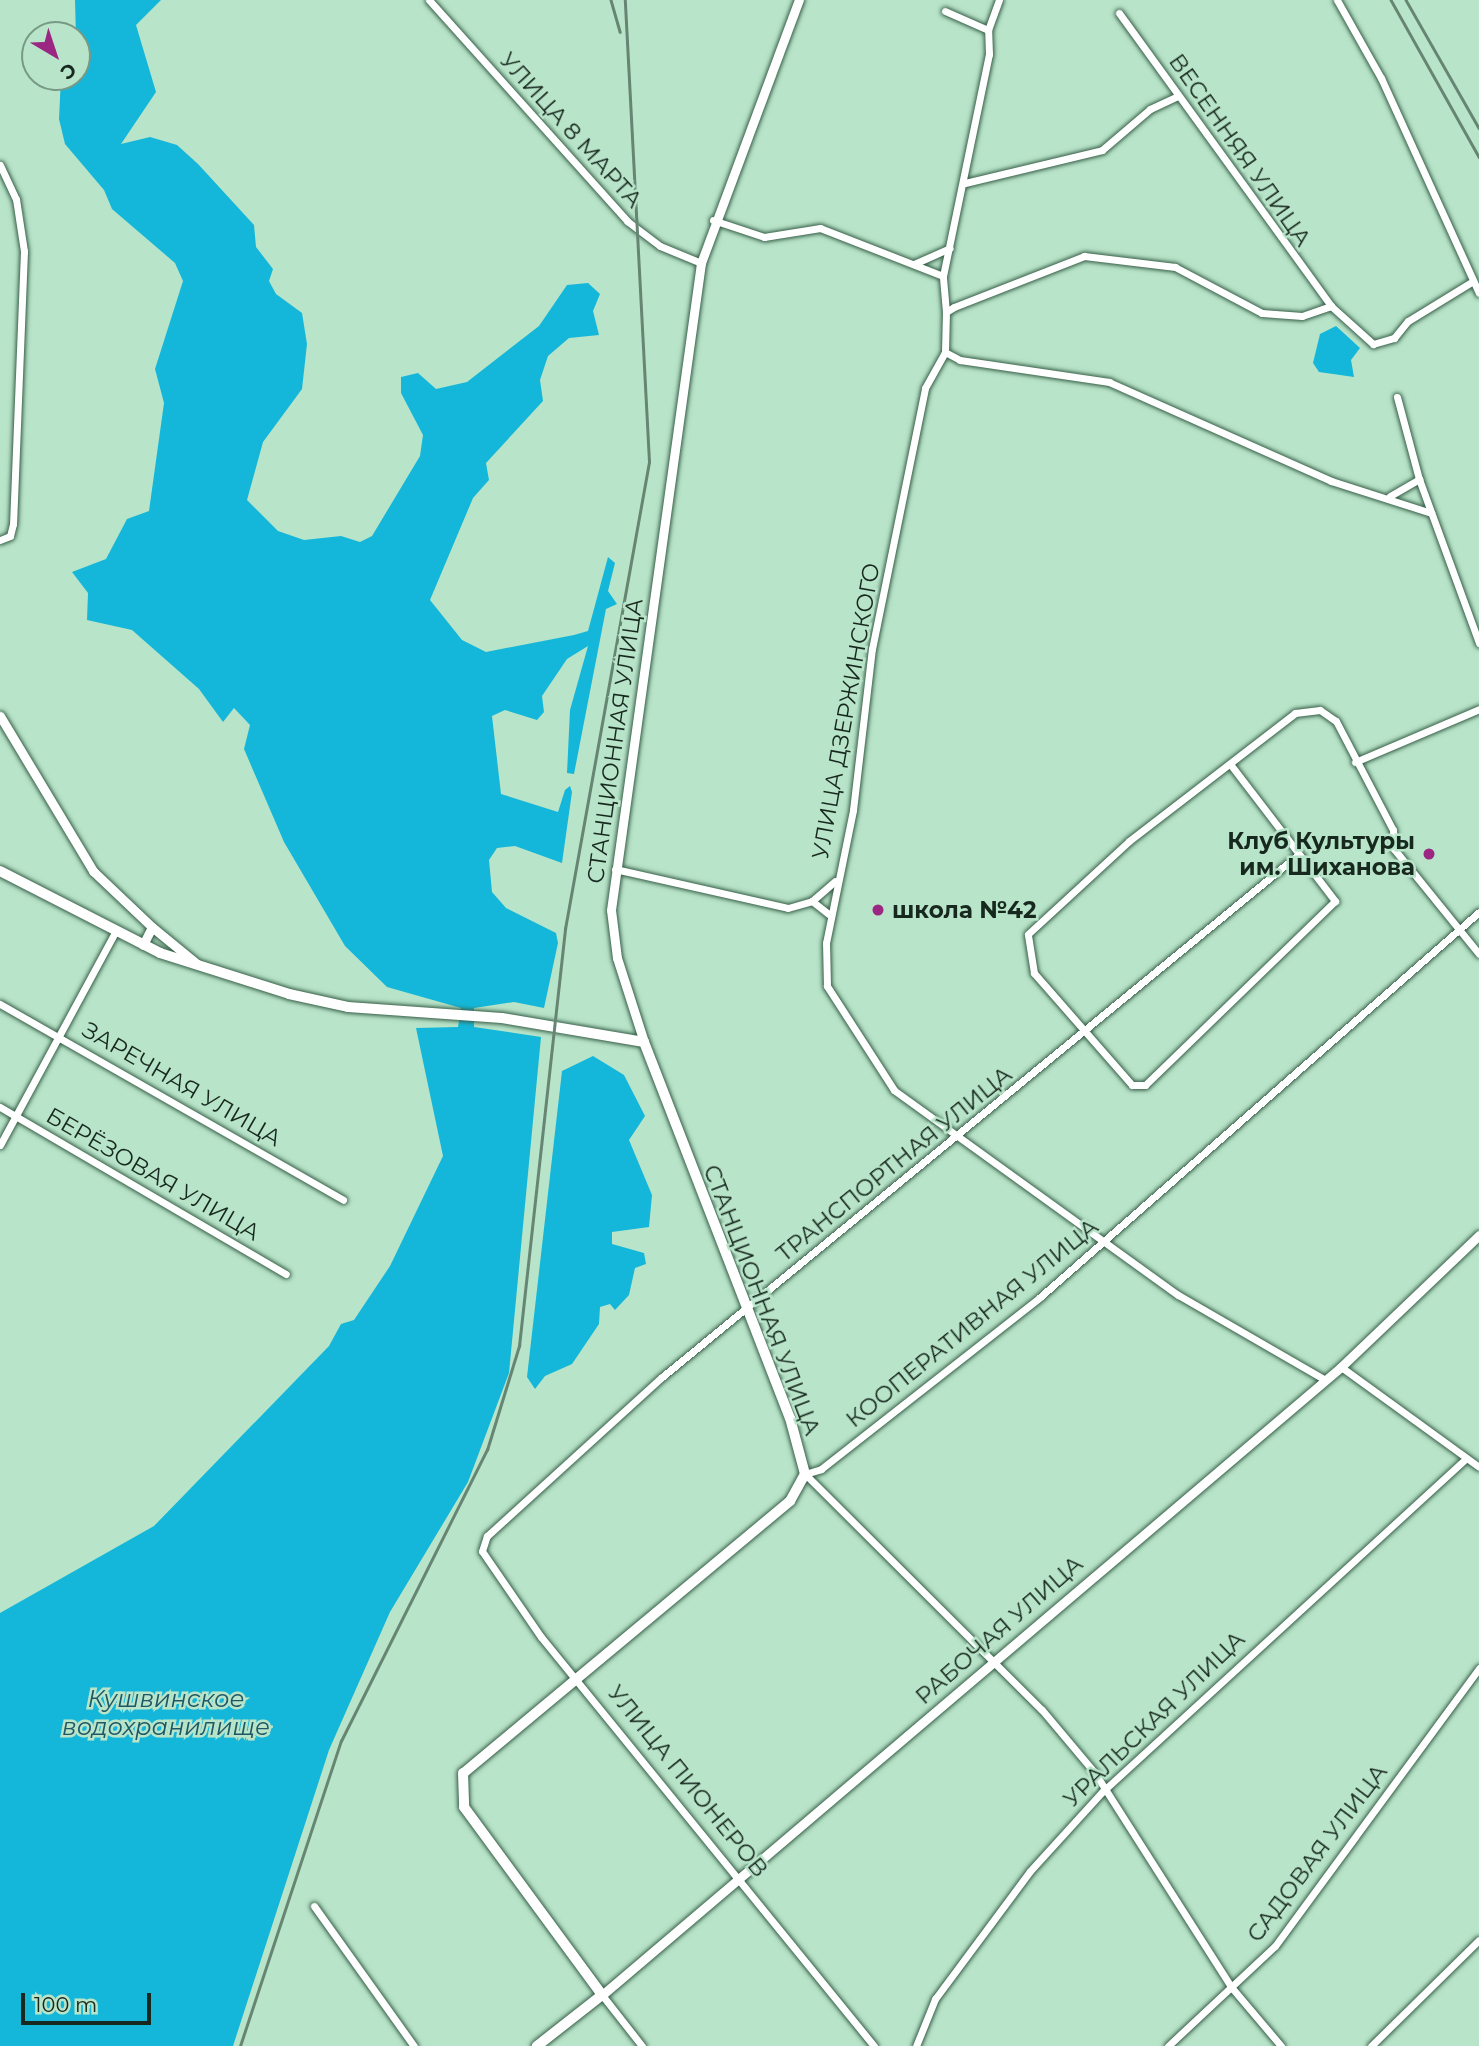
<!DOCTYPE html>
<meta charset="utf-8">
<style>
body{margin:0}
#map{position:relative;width:1479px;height:2046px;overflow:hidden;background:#b8e4c9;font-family:Montserrat,sans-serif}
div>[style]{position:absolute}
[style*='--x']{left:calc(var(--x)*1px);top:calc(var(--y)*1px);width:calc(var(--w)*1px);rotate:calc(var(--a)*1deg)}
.water>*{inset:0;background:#14b7d9}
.roads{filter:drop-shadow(0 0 2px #375f48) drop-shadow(0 0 2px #375f48)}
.minor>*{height:7px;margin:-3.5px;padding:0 3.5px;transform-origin:3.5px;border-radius:3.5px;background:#fff}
.tertiary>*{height:9px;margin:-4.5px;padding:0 4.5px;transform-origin:4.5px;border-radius:4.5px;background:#fff}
.secondary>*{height:10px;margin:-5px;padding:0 5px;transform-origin:5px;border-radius:5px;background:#fff}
.rail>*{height:2.5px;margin:-1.25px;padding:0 1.25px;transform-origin:1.25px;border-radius:1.25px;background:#668572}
.dots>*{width:19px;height:19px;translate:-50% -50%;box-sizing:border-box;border:4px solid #b8e4c9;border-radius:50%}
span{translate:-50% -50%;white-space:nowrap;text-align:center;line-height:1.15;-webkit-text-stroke:5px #b8e4c9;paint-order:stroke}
.street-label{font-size:23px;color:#17281e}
.poi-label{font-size:23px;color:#17281e;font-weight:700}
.right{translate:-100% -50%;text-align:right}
.left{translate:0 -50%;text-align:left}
.water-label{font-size:24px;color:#1e5765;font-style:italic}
.north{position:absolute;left:21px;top:21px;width:70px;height:70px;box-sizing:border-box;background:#b8e4c9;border:2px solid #789985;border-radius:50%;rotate:141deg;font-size:19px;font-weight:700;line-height:28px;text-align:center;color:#17281e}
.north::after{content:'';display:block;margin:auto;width:24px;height:32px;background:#9b2783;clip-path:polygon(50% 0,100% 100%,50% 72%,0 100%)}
.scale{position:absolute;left:21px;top:1993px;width:130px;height:32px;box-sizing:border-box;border:4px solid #17281e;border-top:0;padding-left:9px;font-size:21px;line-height:24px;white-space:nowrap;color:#17281e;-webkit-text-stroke:5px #b8e4c9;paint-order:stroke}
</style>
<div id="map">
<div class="water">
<i style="clip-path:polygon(75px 0,161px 0,136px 25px,156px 92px,121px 144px,150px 137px,177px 145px,198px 164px,254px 225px,256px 247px,273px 269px,269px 281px,276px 294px,302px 313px,307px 344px,302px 389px,263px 442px,247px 500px,278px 531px,304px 540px,341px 536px,360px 542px,372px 536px,420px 456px,423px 435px,401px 393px,401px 377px,418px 373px,436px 389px,467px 382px,539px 326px,567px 285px,588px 283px,600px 294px,593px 311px,599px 335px,569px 338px,548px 356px,540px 380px,543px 401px,486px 463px,489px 480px,473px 498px,430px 600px,462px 640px,486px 652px,574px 635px,588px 631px,608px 557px,615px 563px,608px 591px,617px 604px,606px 609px,574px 774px,567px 773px,570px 710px,588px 646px,567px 659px,542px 696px,544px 712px,537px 720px,505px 710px,492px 716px,501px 794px,558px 812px,565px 790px,570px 786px,572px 792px,562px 863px,515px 846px,497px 848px,489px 860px,492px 892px,506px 908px,556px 933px,558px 943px,544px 1008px,514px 1002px,474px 1008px,474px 1027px,541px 1037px,509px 1373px,468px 1482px,390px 1612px,329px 1750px,233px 2046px,0 2046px,0 1613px,154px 1526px,329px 1346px,341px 1324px,354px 1320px,390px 1266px,443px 1156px,416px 1028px,458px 1027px,461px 1008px,387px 987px,345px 946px,284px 842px,244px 749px,250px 725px,234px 708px,223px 722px,199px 689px,132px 630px,87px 620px,88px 593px,72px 572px,106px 559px,127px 519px,149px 511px,164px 403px,155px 369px,183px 281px,175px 263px,112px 209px,104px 190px,65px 144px,59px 119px,61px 77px,77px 77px)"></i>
<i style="clip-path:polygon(1336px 326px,1360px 348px,1351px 360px,1354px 377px,1319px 372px,1313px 363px,1320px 334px)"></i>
<i style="clip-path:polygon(593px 1056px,624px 1075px,645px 1116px,629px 1140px,652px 1195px,649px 1227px,612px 1232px,612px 1244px,644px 1253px,646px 1264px,635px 1268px,629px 1295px,615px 1310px,610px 1304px,600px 1307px,599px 1324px,572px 1364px,545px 1376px,535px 1389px,527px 1377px,562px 1071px)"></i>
</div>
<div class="roads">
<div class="minor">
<i style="--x:429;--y:0;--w:297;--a:48.1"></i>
<i style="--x:627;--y:221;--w:41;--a:37.1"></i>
<i style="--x:660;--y:246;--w:44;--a:22.5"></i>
<i style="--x:1337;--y:0;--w:90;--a:60.6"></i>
<i style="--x:1381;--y:78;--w:236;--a:65.5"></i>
<i style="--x:945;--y:11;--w:47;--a:23.8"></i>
<i style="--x:1119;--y:13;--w:362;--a:54.1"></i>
<i style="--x:0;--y:165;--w:38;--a:65"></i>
<i style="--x:16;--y:199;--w:53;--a:81.3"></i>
<i style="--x:24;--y:251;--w:273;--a:92.3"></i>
<i style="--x:13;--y:524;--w:12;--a:104"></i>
<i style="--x:10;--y:536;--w:11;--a:158"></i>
<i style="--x:965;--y:183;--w:141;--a:-13.5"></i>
<i style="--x:1102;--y:150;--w:63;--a:-40.5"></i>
<i style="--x:1150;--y:109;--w:31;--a:-25"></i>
<i style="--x:713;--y:220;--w:54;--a:18.4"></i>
<i style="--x:764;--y:237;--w:57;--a:-9.1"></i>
<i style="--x:820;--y:228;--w:132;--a:21.3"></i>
<i style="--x:914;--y:264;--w:39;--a:-24"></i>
<i style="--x:946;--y:312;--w:36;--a:-95"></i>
<i style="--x:943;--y:276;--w:227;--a:-78.3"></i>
<i style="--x:989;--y:54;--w:24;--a:-92"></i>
<i style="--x:988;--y:30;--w:32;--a:-70"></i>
<i style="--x:945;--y:352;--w:40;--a:-88.6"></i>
<i style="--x:946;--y:312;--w:9;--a:-32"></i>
<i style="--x:954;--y:307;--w:140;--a:-21.4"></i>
<i style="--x:1084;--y:256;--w:92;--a:6.9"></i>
<i style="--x:1175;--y:267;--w:98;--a:27.9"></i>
<i style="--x:1262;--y:313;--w:40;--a:4.3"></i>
<i style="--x:1302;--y:316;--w:31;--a:-19"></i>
<i style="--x:1331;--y:306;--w:57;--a:42.1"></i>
<i style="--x:1373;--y:344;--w:22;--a:-16"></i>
<i style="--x:1394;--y:338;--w:22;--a:-51"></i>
<i style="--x:1408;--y:321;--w:76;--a:-31.6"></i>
<i style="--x:1397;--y:397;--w:85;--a:75"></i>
<i style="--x:1419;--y:479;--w:175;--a:69.9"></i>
<i style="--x:1390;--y:496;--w:34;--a:-30"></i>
<i style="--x:1355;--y:762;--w:135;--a:-23.1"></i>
<i style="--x:1230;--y:764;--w:173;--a:52.5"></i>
<i style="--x:1335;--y:901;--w:264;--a:135.9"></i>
<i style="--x:1145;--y:1085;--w:13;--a:180"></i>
<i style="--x:1132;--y:1085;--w:149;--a:-131.2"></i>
<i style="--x:1034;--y:973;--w:39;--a:-99"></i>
<i style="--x:1028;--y:934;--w:137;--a:-42.6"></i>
<i style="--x:1129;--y:841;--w:210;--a:-37.6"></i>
<i style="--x:1295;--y:713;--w:25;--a:-7"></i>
<i style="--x:1320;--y:710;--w:19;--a:35"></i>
<i style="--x:1336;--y:721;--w:123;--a:62.4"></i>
<i style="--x:1393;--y:830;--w:19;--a:87"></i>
<i style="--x:1394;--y:849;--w:135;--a:51"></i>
<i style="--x:615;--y:869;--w:177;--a:12.7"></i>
<i style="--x:788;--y:908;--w:25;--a:-16"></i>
<i style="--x:812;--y:901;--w:23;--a:38"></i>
<i style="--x:812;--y:901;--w:30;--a:-41"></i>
<i style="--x:0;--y:1004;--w:395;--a:29.7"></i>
<i style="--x:0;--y:1107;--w:331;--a:30.3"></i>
<i style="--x:0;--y:1145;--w:242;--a:-61.6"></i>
<i style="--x:1341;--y:1367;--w:170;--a:35.9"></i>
<i style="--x:1322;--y:1378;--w:166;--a:-150"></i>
<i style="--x:1178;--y:1295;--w:350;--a:-144.2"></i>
<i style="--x:894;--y:1090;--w:124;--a:-122.8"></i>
<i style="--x:827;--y:986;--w:43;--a:-91.3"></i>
<i style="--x:826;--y:943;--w:136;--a:-78.5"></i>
<i style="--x:853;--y:810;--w:162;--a:-83.3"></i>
<i style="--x:872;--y:649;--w:266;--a:-78.5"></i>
<i style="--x:925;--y:388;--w:41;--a:-60.9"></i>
<i style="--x:945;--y:352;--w:17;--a:28"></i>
<i style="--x:960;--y:360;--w:151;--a:8.4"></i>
<i style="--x:1109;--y:382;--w:243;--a:24"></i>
<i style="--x:1331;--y:481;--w:105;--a:17.7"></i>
<i style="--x:805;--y:1474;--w:17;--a:-17"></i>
<i style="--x:821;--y:1469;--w:278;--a:-38.1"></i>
<i style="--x:1040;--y:1297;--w:584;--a:-41.25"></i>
<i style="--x:805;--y:1474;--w:334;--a:44.9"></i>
<i style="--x:1042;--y:1710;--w:82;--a:49.9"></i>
<i style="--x:1095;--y:1773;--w:255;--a:57.5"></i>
<i style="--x:1232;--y:1988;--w:76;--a:49.8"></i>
<i style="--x:314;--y:1906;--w:172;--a:54.5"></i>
<i style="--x:602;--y:1995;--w:65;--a:51.9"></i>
<i style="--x:874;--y:2046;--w:527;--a:-129.15"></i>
<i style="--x:541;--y:1637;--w:104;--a:-124.5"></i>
<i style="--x:482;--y:1551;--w:16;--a:-72"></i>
<i style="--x:487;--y:1536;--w:236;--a:-42.3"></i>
<i style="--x:662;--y:1377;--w:824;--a:-39.39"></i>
<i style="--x:916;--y:2046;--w:51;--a:-68"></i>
<i style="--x:935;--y:1999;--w:159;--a:-53.4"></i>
<i style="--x:1030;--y:1871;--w:107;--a:-47.7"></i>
<i style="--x:1102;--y:1792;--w:494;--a:-42.5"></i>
<i style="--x:1168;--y:2046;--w:146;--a:-43.1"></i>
<i style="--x:1275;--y:1946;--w:345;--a:-53.7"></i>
<i style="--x:1371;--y:2046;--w:151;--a:-44.5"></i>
</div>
<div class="tertiary">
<i style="--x:0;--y:716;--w:181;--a:59"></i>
<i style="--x:93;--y:871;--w:81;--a:43.5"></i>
<i style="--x:152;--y:927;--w:20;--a:117"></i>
<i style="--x:152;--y:927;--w:58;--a:39.4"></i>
<i style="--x:644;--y:1042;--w:88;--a:-107.8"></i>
<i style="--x:617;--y:958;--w:48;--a:-97.1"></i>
<i style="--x:611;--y:910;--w:653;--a:-82.08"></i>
<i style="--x:701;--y:263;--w:281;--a:-69.6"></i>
<i style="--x:602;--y:1995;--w:970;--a:-40.36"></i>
<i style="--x:1341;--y:1367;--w:191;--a:-43.7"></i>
</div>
<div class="secondary">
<i style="--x:0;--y:871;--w:180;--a:27.1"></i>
<i style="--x:160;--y:953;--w:135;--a:17.6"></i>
<i style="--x:289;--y:994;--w:60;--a:12.4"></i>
<i style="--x:348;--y:1007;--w:154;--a:4.1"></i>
<i style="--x:502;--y:1018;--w:144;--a:9.6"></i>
<i style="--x:644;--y:1042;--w:403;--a:68.8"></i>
<i style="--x:790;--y:1418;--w:58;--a:75"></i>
<i style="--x:805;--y:1474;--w:31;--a:119"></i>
<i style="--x:790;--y:1501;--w:425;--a:140.2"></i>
<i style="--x:463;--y:1773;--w:34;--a:88"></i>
<i style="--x:464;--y:1807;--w:233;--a:53.7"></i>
<i style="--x:602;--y:1995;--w:83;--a:141.9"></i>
</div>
</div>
<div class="rail">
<i style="--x:611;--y:0;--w:33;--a:74"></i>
<i style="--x:1391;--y:0;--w:180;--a:60.7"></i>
<i style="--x:1406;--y:0;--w:147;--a:60.3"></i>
<i style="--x:240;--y:2046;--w:321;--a:-71.7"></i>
<i style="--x:341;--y:1741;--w:326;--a:-63.4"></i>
<i style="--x:487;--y:1450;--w:109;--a:-72.9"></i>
<i style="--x:519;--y:1346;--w:420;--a:-83.7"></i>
<i style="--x:565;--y:929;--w:474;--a:-79.8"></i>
<i style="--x:649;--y:462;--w:463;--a:-93"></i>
</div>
<div class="dots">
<i style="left:1429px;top:854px;background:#9b2783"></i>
<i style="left:878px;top:910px;background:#9b2783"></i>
</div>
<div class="street-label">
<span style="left:571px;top:130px;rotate:48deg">УЛИЦА 8 МАРТА</span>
<span style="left:1240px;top:150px;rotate:55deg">ВЕСЕННЯЯ УЛИЦА</span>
<span style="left:846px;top:711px;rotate:-80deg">УЛИЦА ДЗЕРЖИНСКОГО</span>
<span style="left:615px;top:741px;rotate:-82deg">СТАНЦИОННАЯ УЛИЦА</span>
<span style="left:182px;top:1084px;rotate:30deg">ЗАРЕЧНАЯ УЛИЦА</span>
<span style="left:894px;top:1164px;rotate:-39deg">ТРАНСПОРТНАЯ УЛИЦА</span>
<span style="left:153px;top:1174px;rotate:30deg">БЕРЁЗОВАЯ УЛИЦА</span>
<span style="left:762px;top:1300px;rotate:69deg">СТАНЦИОННАЯ УЛИЦА</span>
<span style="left:972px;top:1323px;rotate:-39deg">КООПЕРАТИВНАЯ УЛИЦА</span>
<span style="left:999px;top:1630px;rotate:-41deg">РАБОЧАЯ УЛИЦА</span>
<span style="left:1154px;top:1719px;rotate:-44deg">УРАЛЬСКАЯ УЛИЦА</span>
<span style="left:688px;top:1781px;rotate:51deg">УЛИЦА ПИОНЕРОВ</span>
<span style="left:1317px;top:1853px;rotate:-53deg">САДОВАЯ УЛИЦА</span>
</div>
<div class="poi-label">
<span class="right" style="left:1415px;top:854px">Клуб Культуры<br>им. Шиханова</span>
<span class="left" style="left:892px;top:910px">школа №42</span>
</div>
<div class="water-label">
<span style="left:166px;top:1713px">Кушвинское<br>водохранилище</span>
</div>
<div class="north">С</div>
<div class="scale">100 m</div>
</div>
